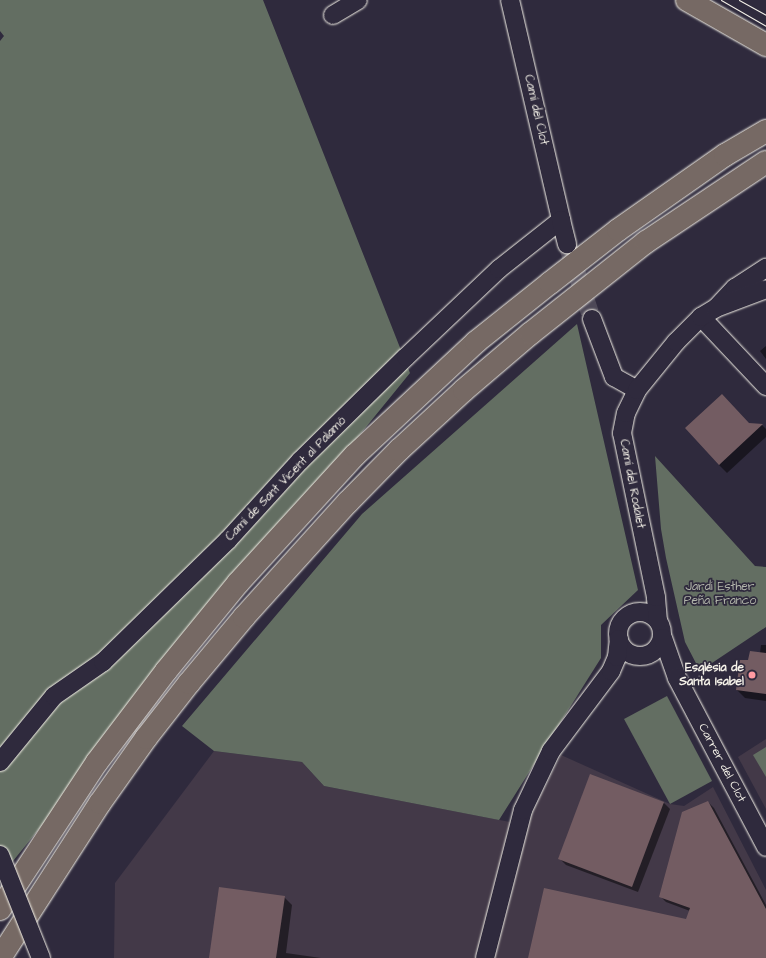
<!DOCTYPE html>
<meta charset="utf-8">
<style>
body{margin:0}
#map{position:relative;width:766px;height:958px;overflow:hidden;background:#2f2a3d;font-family:"Architects Daughter",sans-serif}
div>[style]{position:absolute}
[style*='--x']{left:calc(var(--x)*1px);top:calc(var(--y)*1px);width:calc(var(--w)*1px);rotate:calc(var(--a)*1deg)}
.built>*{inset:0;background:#433948}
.green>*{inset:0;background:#636e62}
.shadow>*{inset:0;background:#0007}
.building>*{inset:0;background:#735c62}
.minor-tunnel>*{height:18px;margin-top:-9px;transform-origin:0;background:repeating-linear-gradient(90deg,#4d4857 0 18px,transparent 0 27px)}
.roads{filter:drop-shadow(0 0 1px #f4f1e8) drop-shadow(0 0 1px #f4f1e8)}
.minor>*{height:18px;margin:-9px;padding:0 9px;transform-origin:9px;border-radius:9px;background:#2f2a3d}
.minor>.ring{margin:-9px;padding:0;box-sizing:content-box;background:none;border:18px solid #2f2a3d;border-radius:50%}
.major>*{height:22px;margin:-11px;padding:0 11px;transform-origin:11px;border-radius:11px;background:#766964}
.highway>*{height:22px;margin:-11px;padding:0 11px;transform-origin:11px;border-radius:11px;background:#766964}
.tram>*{height:1px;margin:-0.5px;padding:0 0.5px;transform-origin:0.5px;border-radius:0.5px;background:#f4f1e8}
.bridges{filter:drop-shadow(0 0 1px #f4f1e8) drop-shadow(0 0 1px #f4f1e8)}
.minor-bridge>*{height:18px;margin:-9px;padding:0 9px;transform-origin:9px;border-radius:9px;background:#2f2a3d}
.dots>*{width:11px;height:11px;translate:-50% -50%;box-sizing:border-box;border:2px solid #2f2a3d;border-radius:50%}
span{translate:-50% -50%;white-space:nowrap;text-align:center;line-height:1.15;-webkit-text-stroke:3.5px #2f2a3d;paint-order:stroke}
.street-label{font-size:12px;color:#f4f1e8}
.park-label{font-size:12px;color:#b3b6ac}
.poi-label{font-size:12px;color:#f4f1e8;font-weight:700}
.right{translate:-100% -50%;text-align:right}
</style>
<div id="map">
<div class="built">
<i style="clip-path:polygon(766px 739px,766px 809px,738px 757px)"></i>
<i style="clip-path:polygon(214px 751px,302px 762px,324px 786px,526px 825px,561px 755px,670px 804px,684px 806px,713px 787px,766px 890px,766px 958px,114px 958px,115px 883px)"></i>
</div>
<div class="green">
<i style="clip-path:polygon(0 0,263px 0,410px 373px,0 877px,0 41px,4px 36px,0 31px)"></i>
<i style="clip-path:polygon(577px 324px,638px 590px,601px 625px,601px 658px,499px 820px,324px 786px,302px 762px,214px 751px,182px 726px,362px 514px)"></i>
<i style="clip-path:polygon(655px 456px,755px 566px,766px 567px,766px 627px,700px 671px,685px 642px,666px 558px,661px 529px)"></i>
<i style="clip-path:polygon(667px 696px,712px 781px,670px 804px,624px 719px)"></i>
<i style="clip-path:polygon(766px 747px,766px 777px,753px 755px)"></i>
</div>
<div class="shadow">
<i style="clip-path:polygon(766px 346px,766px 359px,760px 351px)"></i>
<i style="clip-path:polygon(750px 424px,762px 425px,766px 429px,766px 437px,727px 473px,719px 465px)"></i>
<i style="clip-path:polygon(761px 645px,766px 645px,766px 701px,745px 698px,737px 690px,749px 662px,760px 653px)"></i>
<i style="clip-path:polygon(708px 802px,714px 808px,766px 905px,766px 958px,530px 958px,687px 920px,690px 911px,666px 902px,660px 896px)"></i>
<i style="clip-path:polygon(664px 803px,670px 809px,638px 892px,566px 865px,560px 859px)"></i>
<i style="clip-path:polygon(284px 897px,292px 905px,286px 953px,321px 958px,210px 958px)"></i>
</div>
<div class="building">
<i style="clip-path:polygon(722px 394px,749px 423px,763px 424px,719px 465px,685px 428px)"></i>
<i style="clip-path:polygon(750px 651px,766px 653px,766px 694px,736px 690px,740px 660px,748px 660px)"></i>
<i style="clip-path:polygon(590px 774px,664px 802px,632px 887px,558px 859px)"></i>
<i style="clip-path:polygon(708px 801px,766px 909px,766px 958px,528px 958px,544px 888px,686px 919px,690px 908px,659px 897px,682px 812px)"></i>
<i style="clip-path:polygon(219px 887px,285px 896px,276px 958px,209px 958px)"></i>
</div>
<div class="minor-tunnel">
<i style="--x:567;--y:244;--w:79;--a:71.6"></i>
</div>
<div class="roads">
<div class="minor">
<i style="--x:510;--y:0;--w:226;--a:76.9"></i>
<i style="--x:333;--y:15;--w:29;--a:-31"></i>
<i style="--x:718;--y:306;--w:25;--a:-47"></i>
<i style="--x:735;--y:288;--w:37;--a:-33"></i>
<i style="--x:701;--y:317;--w:95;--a:46.7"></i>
<i style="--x:592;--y:319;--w:62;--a:69.2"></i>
<i style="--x:614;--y:377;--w:26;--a:29"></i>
<i class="ring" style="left:618px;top:612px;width:26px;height:26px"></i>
<i style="--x:658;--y:621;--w:24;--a:-95"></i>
<i style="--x:656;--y:597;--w:167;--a:-101.7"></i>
<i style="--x:622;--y:433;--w:20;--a:-79"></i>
<i style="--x:626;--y:413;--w:25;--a:-64"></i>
<i style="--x:637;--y:390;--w:62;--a:-50.9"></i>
<i style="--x:676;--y:342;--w:35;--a:-45"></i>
<i style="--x:701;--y:317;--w:17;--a:-31"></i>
<i style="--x:716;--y:308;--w:53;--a:-20.8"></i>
<i style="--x:663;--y:638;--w:42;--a:70.7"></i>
<i style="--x:677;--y:678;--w:191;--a:62.2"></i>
<i style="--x:0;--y:762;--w:85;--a:-50.7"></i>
<i style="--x:54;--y:696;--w:60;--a:-34.8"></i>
<i style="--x:103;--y:662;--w:175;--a:-44.3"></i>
<i style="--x:228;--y:540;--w:107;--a:-47.7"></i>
<i style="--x:300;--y:461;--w:148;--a:-44.5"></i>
<i style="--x:406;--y:357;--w:128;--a:-43.4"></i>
<i style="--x:499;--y:269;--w:79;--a:-38.3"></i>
<i style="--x:561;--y:220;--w:25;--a:76"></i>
<i style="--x:485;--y:958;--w:153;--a:-75.6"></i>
<i style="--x:523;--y:810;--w:65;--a:-64.6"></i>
<i style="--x:551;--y:751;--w:100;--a:-53.1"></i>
<i style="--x:611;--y:671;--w:15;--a:-67"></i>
<i style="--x:617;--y:657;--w:18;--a:-84"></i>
</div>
<div class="major">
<i style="--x:687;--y:0;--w:91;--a:29.7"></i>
</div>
<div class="highway">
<i style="--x:0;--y:909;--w:176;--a:-56.6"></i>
<i style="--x:97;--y:762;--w:114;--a:-52.8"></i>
<i style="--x:166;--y:671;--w:114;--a:-50.7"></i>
<i style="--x:238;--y:583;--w:173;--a:-47.6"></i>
<i style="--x:355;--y:455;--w:166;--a:-43"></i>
<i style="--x:476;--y:342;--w:95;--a:-38.6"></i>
<i style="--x:550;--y:283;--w:86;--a:-37.9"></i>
<i style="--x:618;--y:230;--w:131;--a:-35"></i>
<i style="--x:725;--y:155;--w:48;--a:-30.3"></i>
<i style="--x:0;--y:958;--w:184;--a:-57.2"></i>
<i style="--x:100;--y:803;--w:80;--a:-54.7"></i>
<i style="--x:146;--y:738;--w:70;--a:-52"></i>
<i style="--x:189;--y:683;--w:86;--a:-50.2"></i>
<i style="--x:244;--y:617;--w:155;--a:-47.9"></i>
<i style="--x:348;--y:502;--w:73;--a:-45.6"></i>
<i style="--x:399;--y:450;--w:88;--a:-42.7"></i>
<i style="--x:464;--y:390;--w:88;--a:-40.4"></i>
<i style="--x:531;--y:333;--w:147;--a:-38.4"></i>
<i style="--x:646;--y:242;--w:144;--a:-33.7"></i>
</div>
</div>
<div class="tram">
<i style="--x:721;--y:0;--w:52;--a:30"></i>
<i style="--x:739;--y:0;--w:31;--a:29"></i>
</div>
<div class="bridges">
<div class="minor-bridge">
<i style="--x:0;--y:855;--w:111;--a:68.3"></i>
</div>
</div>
<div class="dots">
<i style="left:752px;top:675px;background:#ff9aa2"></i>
</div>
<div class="street-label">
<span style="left:536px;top:110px;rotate:77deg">Camí del Clot</span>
<span style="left:286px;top:479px;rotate:-46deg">Camí de Sant Vicent al Palamó</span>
<span style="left:632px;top:484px;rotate:79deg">Camí del Rodalet</span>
<span style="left:722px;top:763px;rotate:62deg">Carrer del Clot</span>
</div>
<div class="park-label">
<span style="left:720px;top:594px">Jardí Esther<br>Peña Franco</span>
</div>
<div class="poi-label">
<span class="right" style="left:744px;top:675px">Església de<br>Santa Isabel</span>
</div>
</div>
